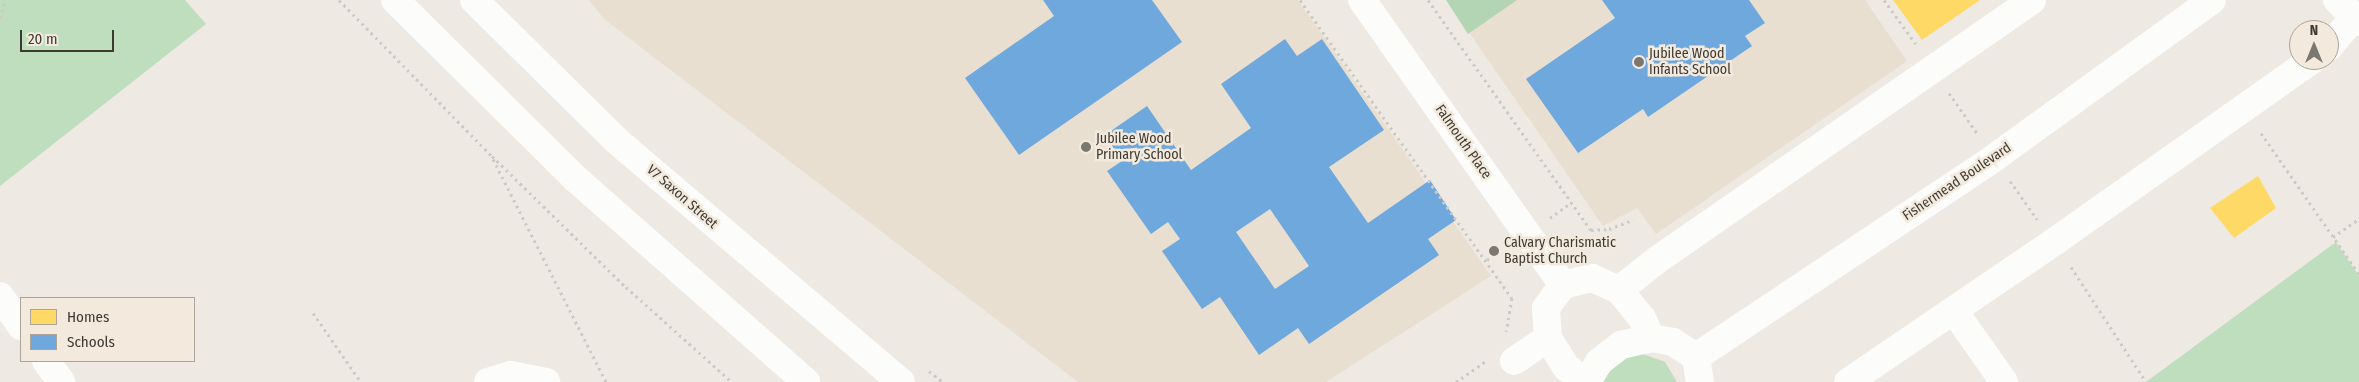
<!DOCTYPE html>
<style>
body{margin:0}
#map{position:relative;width:2359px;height:382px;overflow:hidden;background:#eee9e2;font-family:"Fira Sans Condensed",sans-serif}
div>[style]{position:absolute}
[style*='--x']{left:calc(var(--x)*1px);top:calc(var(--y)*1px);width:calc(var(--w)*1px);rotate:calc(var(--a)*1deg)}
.built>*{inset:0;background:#e8dfd1}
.green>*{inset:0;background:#bfdebe}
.forest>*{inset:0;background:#b4d5b3}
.homes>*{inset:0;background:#ffd966}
.schools>*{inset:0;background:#6fa8dc}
.path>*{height:3px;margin-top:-1.5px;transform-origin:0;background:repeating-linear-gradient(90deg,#cccac7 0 2.5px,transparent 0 6.5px)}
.minor>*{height:28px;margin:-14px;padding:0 14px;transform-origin:14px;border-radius:14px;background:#fcfcfb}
.tertiary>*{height:28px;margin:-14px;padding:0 14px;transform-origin:14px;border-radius:14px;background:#fcfcfb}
.dots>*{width:14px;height:14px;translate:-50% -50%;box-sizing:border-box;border:2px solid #f3eadd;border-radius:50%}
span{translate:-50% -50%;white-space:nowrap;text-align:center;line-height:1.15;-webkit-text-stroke:5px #f3eadd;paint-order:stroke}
.poi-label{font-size:14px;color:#3d3a34}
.left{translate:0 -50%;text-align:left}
.street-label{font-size:14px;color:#3d3a34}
.legend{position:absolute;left:20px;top:297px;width:175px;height:65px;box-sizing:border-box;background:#f3eadd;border:1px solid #aaa499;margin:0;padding:6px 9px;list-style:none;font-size:15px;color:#3d3a34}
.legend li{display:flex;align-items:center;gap:10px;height:25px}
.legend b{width:25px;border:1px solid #aaa499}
.north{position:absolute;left:2289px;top:20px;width:50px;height:50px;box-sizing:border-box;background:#f3eadd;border:1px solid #aaa499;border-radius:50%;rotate:0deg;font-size:14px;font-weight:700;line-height:20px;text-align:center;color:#3d3a34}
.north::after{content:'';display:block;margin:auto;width:18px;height:22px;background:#7b7771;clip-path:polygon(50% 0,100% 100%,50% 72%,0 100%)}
.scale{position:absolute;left:20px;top:30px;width:94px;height:22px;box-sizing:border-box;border:2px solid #3d3a34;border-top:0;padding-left:6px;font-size:15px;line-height:18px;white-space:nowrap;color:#3d3a34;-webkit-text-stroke:4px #f3eadd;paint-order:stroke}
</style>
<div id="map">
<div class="built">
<i style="clip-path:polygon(589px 0,1298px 0,1491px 276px,1326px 382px,1078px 382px,604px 19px)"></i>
<i style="clip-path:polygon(1499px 0,1865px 0,1907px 61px,1656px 234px,1637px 208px,1603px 226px,1466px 28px)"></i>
</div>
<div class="green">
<i style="clip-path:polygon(0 0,185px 0,206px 24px,0 186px)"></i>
<i style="clip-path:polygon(2336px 242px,2359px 276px,2359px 382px,2146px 382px)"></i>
<i style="clip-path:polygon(1640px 353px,1665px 362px,1677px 382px,1603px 382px,1615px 362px)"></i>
</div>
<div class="forest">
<i style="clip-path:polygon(1446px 0,1517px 0,1468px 34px)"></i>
</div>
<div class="homes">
<i style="clip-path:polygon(1893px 0,1980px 0,1922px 40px)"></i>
<i style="clip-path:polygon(2258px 176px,2276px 208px,2234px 238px,2210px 208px)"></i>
</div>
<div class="schools">
<i style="clip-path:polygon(1043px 0,1152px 0,1182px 42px,1019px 155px,965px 78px,1054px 16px)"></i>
<i style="clip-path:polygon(1602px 0,1749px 0,1765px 23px,1745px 36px,1752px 46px,1648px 117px,1643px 109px,1578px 153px,1526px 79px,1615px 18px)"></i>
<i style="clip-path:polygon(evenodd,1285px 39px,1297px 56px,1322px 39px,1384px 130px,1329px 167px,1368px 223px,1430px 180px,1456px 220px,1428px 239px,1439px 255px,1309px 344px,1298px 328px,1259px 355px,1220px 297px,1202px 309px,1162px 251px,1180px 239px,1168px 222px,1151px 234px,1107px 171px,1122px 161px,1105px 135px,1147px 106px,1191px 170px,1251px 128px,1221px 84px,1285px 39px,1270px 209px,1309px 266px,1275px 289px,1236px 232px,1270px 209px)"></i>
</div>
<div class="path">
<i style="--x:339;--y:0;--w:219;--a:45.6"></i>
<i style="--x:492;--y:156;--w:187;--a:44.4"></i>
<i style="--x:626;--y:287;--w:142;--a:41.9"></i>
<i style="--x:1300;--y:0;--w:366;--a:54.6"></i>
<i style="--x:1512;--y:298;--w:34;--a:100"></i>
<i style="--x:1428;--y:0;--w:282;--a:54.7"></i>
<i style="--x:1591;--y:230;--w:18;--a:-3"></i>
<i style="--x:1609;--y:229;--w:26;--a:-21"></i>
<i style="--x:1884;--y:0;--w:54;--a:54"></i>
<i style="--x:0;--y:18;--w:19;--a:-72"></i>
<i style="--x:1949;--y:93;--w:49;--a:55"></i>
<i style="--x:2261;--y:133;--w:172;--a:55.2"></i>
<i style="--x:493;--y:159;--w:250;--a:63.1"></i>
<i style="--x:2010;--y:181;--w:47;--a:54.6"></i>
<i style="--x:1550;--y:218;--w:26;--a:-36"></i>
<i style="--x:2333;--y:237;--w:32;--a:-35"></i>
<i style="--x:1487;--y:260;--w:17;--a:-36"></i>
<i style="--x:2071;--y:267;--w:137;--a:56.9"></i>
<i style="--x:313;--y:313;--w:84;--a:55.2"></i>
<i style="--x:929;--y:371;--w:18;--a:38"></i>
<i style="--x:1456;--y:382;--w:37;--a:-35"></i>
</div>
<div class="minor">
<i style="--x:1362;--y:0;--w:349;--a:54.8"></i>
<i style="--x:2337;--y:0;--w:31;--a:45"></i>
<i style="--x:2329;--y:47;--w:38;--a:-50"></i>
<i style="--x:1619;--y:290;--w:48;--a:-38.3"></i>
<i style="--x:1657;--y:260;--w:456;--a:-34.7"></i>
<i style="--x:0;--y:296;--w:37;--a:55"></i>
<i style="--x:1954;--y:311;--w:87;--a:54.8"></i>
<i style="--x:46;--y:361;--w:26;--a:54"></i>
<i style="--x:1514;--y:361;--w:41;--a:-34.1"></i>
<i style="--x:488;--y:382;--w:24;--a:-17"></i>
<i style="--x:511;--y:375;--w:36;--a:11"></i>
<i style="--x:1586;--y:382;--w:25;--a:-143"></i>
<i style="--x:1566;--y:367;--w:34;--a:-122"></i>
<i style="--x:1548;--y:338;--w:30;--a:-94"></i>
<i style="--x:1546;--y:308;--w:29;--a:-54"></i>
<i style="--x:1563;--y:285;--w:30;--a:-14"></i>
<i style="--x:1592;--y:278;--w:30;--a:24"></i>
<i style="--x:1619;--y:290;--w:36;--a:51"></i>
<i style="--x:1642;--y:318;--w:22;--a:66"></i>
<i style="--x:1848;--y:382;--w:249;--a:-34.2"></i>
<i style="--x:2054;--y:242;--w:316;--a:-35.2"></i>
</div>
<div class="tertiary">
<i style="--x:395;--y:0;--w:255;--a:44.7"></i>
<i style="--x:576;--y:179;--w:307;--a:41.4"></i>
<i style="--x:474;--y:0;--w:202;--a:44.6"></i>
<i style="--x:618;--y:142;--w:371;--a:40.3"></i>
<i style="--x:1696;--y:357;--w:358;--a:-33.7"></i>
<i style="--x:1994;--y:158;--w:269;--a:-35.9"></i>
<i style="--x:1587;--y:382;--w:23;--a:-59"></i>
<i style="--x:1599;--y:362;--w:28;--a:-38"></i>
<i style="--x:1621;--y:345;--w:31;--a:-13"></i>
<i style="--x:1651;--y:338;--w:22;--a:10"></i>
<i style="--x:1673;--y:342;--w:27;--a:33"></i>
<i style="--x:1696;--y:357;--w:25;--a:81"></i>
</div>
<div class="dots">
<i style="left:1639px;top:62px;background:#7b7771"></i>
<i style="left:1086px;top:147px;background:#7b7771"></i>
<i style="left:1494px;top:251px;background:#7b7771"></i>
</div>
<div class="poi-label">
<span class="left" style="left:1649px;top:62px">Jubilee Wood<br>Infants School</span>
<span class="left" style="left:1096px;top:147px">Jubilee Wood<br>Primary School</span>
<span class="left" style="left:1504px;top:251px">Calvary Charismatic<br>Baptist Church</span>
</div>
<div class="street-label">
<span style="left:1463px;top:142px;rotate:55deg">Falmouth Place</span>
<span style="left:1957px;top:182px;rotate:-34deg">Fishermead Boulevard</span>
<span style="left:682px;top:197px;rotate:41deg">V7 Saxon Street</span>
</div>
<ul class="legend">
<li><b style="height:14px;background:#ffd966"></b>Homes</li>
<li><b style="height:14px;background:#6fa8dc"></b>Schools</li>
</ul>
<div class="north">N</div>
<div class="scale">20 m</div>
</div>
